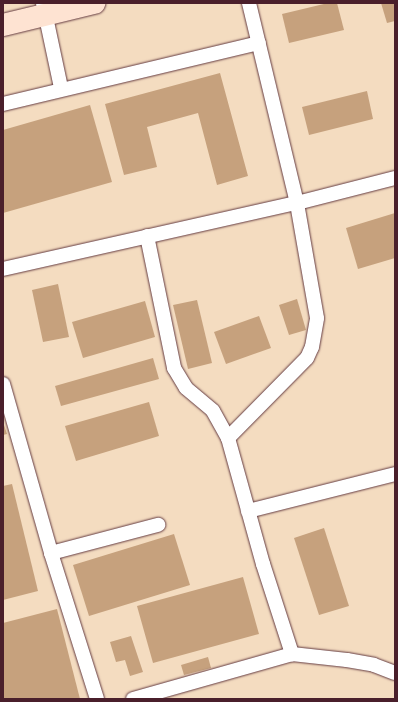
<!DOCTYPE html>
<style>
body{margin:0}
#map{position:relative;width:398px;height:702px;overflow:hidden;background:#f4dcc0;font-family:"Comic Neue",sans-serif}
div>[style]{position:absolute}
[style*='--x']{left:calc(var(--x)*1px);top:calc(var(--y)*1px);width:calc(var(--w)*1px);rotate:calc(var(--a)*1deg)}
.building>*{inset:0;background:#c6a17d}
.roads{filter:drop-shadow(0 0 1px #643b41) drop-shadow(0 0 1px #643b41)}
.lane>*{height:14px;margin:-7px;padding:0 7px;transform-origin:7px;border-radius:7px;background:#fff}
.secondary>*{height:22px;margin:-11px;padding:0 11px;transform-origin:11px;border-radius:11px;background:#fee3d2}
span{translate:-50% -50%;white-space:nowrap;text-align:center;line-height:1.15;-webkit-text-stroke:3.5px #f7f3e8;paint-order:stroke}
.frame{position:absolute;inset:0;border:4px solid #4a1f2b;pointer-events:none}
</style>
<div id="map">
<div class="building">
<i style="clip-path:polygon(328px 3px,337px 3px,344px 30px,289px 43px,282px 14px)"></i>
<i style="clip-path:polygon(381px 3px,395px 3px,395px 21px,387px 23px)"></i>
<i style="clip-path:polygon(220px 73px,248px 176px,217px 185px,198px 113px,147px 127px,157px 167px,124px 175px,105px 104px)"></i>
<i style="clip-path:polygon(367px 91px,373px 119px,309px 135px,302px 107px)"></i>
<i style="clip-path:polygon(90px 105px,112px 182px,3px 213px,3px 130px)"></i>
<i style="clip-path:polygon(395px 213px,395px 258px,358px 269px,346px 228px)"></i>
<i style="clip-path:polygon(58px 284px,69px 337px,43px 342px,32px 290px)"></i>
<i style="clip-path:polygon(297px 299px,306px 330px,289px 335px,279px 305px)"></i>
<i style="clip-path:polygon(197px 300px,212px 363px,188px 369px,173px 305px)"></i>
<i style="clip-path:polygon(145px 301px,155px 337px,83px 358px,72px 322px)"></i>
<i style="clip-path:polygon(259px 316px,271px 348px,226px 364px,214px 332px)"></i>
<i style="clip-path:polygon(153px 358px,159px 379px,61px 406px,55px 386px)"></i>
<i style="clip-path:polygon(149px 402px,159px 436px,76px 461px,65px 426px)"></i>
<i style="clip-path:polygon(3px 422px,7px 434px,3px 435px)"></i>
<i style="clip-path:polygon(12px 484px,38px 591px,3px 600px,3px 486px)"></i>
<i style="clip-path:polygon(324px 528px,349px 606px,319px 615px,294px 538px)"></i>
<i style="clip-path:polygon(174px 534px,190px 585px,89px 616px,73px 565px)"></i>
<i style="clip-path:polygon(243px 577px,259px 634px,153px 663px,137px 606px)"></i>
<i style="clip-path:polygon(57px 609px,80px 699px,3px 699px,3px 623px)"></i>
<i style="clip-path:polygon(131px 636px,143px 672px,130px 676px,125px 660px,116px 662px,110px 642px)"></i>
<i style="clip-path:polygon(208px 657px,211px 668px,184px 675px,181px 665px)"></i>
</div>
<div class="roads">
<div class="lane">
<i style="--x:43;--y:3;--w:87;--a:78"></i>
<i style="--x:3;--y:104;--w:263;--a:-13.4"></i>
<i style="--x:147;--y:236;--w:135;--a:78.4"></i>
<i style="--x:174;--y:368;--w:23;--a:59"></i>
<i style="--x:186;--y:388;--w:35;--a:40"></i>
<i style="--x:213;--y:411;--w:31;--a:61"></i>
<i style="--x:228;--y:438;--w:131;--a:74.5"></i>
<i style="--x:263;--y:564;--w:95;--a:72.1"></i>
<i style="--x:292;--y:654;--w:55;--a:6.2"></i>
<i style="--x:347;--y:660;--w:27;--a:10"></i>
<i style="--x:374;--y:665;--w:22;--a:21"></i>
<i style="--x:3;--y:269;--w:301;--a:-12.7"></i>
<i style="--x:297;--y:203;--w:101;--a:-14.3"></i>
<i style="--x:3;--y:384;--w:176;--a:74.1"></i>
<i style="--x:51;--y:553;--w:153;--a:72.5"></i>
<i style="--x:228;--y:438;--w:112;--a:-45.4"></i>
<i style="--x:307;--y:358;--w:12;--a:-66"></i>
<i style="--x:312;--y:347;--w:29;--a:-80"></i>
<i style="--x:317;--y:318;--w:117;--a:-99.9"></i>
<i style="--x:297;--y:203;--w:206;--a:-103.5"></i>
<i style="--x:248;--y:511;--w:152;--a:-14.1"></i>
<i style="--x:51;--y:553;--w:111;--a:-14.7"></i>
<i style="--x:133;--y:699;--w:165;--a:-15.8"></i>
</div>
<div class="secondary">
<i style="--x:3;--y:25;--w:94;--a:-13.6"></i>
</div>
</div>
<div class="frame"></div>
</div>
